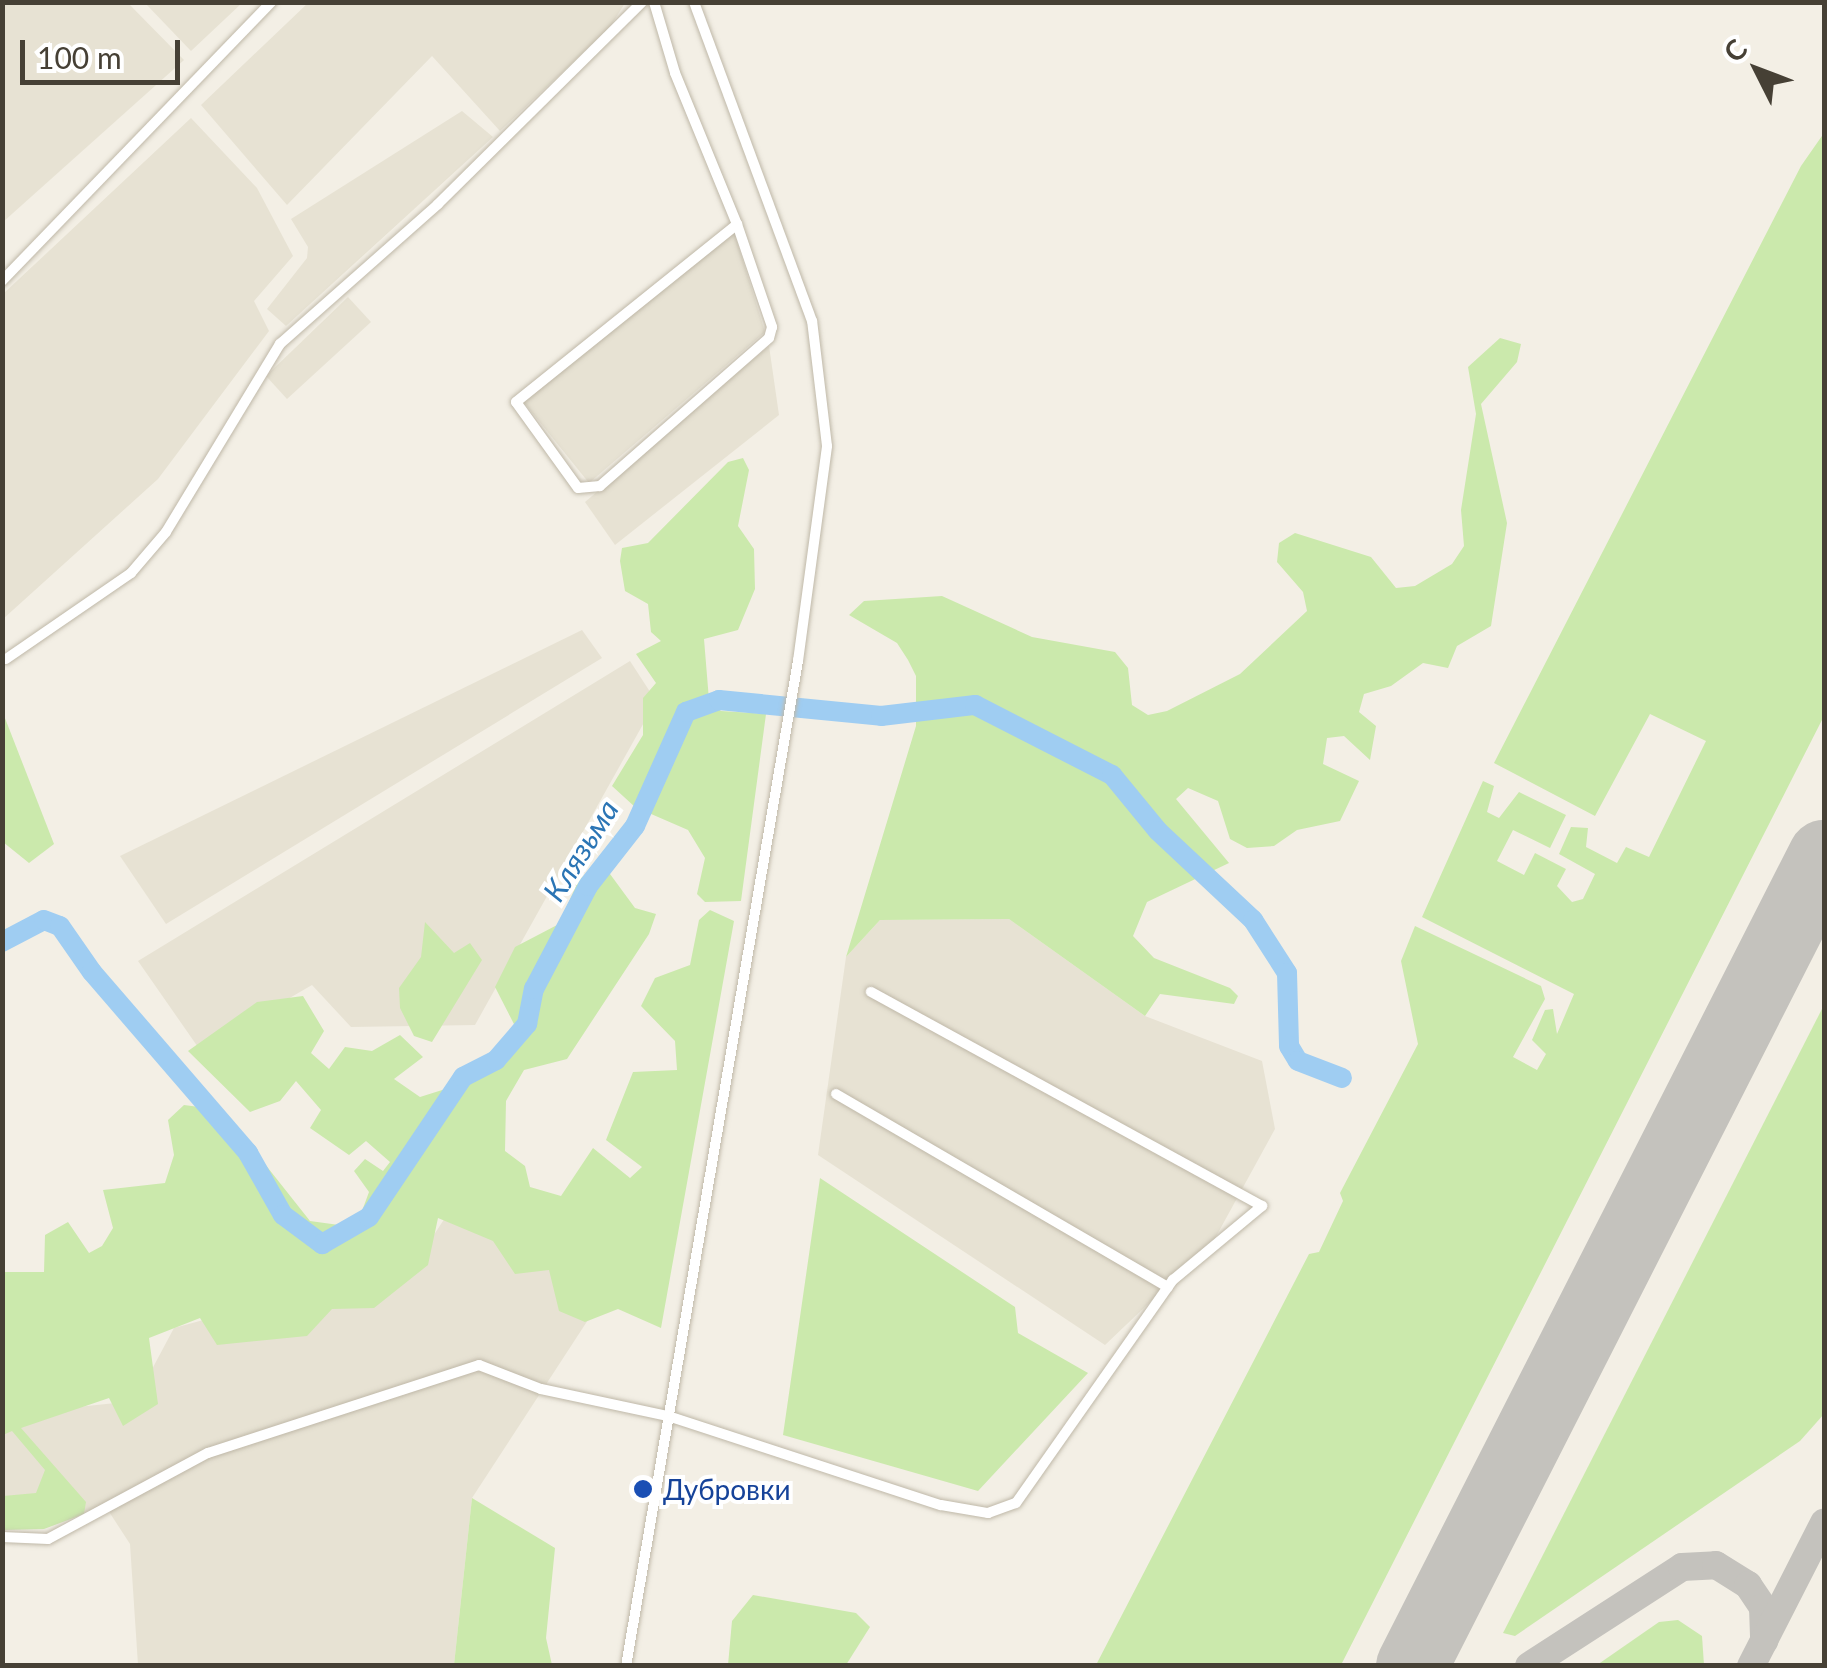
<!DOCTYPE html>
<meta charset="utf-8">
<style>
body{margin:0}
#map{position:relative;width:1827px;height:1668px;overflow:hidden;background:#f3efe5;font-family:Lato,sans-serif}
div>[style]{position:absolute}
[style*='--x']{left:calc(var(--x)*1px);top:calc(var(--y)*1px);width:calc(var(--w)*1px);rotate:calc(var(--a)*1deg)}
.residential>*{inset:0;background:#e7e2d3}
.green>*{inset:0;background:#cbe9ac}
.river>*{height:20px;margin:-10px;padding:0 10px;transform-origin:10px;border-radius:10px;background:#9fcdf2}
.taxiway>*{height:28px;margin:-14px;padding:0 14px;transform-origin:14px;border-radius:14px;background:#c4c2bd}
.runway>*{height:72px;margin:-36px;padding:0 36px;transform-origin:36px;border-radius:36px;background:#c4c2bd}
.roads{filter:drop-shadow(0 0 2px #bfb8a8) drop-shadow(0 0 2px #bfb8a8)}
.minor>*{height:10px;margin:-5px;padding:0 5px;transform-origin:5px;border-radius:5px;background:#fff}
.dots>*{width:28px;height:28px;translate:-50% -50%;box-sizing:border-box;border:5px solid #fff;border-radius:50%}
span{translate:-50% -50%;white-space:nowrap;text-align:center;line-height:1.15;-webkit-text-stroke:8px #fff;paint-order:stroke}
.transit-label{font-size:28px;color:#164399}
.left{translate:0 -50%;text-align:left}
.water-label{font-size:30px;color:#2b75b5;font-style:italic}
.frame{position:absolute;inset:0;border:5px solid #464035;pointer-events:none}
.north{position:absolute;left:1707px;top:20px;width:100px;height:100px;-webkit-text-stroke:8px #fff;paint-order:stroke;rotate:312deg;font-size:28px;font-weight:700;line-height:40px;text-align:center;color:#464035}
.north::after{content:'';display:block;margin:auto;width:35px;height:45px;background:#464035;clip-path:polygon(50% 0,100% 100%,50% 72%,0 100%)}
.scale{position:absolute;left:20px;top:40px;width:160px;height:45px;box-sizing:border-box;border:5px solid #464035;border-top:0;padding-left:12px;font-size:30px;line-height:35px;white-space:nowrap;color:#464035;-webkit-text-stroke:8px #fff;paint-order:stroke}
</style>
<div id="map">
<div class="residential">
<i style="clip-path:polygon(3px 2px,128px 3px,184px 60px,3px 222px)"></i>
<i style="clip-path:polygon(145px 3px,242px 3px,191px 51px)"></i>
<i style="clip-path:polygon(308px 3px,308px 2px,625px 3px,610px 27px,500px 131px,432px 56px,287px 205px,201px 105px)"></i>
<i style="clip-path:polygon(462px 111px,493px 137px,286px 326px,267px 309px,307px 258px,308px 247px,291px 219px)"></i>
<i style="clip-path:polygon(191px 118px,257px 188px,293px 256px,254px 301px,269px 331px,158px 479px,3px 619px,3px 294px)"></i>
<i style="clip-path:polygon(734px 232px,765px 332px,589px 483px,522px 400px)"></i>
<i style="clip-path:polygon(348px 297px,371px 322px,287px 399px,266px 376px)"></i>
<i style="clip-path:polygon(769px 346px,779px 415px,615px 545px,585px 502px)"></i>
<i style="clip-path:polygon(582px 630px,602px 658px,166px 924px,120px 856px)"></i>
<i style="clip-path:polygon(630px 661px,656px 701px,475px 1025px,351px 1027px,312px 985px,200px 1050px,138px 961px)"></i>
<i style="clip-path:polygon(1009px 919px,1145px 1016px,1262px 1061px,1275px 1129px,1213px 1242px,1105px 1345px,818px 1155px,846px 957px,880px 920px)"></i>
<i style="clip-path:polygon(470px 1180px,614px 1280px,472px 1498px,454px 1665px,138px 1665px,130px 1544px,104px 1504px,88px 1514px,3px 1523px,2px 1433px,58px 1409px,135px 1401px,174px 1328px,416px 1262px)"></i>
</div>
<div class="green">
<i style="clip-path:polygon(1824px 133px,1824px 716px,1341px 1665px,1096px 1665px,1309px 1254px,1319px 1252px,1343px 1201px,1340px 1193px,1418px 1044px,1401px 961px,1415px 926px,1541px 986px,1545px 999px,1513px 1057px,1537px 1070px,1546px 1054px,1532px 1040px,1545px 1010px,1553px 1009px,1557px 1034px,1574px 994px,1422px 917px,1483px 781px,1494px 786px,1487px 812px,1499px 818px,1519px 792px,1566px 815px,1550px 848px,1513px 830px,1497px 861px,1524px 875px,1535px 853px,1566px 869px,1557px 886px,1572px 902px,1583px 899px,1595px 874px,1559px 854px,1571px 827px,1588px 828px,1586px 847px,1617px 863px,1626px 847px,1649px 857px,1706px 741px,1650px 714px,1595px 816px,1494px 763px,1801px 166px)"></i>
<i style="clip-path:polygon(1500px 338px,1521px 344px,1517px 362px,1481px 404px,1507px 523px,1491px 626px,1457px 646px,1448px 668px,1423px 663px,1391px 686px,1364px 694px,1359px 712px,1376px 726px,1370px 760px,1344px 736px,1327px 738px,1323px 764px,1359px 781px,1340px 821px,1297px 830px,1274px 846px,1247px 848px,1230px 839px,1218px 801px,1188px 788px,1176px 799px,1229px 863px,1147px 902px,1133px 936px,1154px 958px,1230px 988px,1238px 996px,1234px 1004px,1160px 994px,1145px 1016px,1009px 919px,880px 920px,846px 957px,916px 726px,916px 676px,908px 660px,897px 643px,849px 615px,864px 601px,942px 596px,1032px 637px,1115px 652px,1128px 668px,1132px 705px,1148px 715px,1167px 711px,1240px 674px,1307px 611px,1303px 592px,1277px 562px,1279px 543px,1295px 533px,1371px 557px,1396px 588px,1415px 586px,1452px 564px,1464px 546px,1461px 510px,1476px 414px,1468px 367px)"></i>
<i style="clip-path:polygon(743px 458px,749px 470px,738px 526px,754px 549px,755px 589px,738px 630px,704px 639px,709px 700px,721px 711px,766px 714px,741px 901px,705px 902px,697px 894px,705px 858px,688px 830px,635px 807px,612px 786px,643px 735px,643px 698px,656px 683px,636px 654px,661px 641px,651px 632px,648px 604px,625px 591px,620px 561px,622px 548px,648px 543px,728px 462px)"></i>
<i style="clip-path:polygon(3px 713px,54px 844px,29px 863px,3px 842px)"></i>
<i style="clip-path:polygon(610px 874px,635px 908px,656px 914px,649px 934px,567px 1059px,524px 1070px,506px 1101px,505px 1151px,525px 1166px,530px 1187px,561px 1196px,593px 1148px,630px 1178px,642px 1167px,606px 1140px,633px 1072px,677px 1070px,675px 1041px,641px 1006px,655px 978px,690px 965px,699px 920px,710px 910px,734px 921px,661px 1328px,618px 1309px,585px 1322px,559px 1311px,549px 1270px,515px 1274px,493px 1241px,438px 1218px,428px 1265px,374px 1308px,332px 1309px,307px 1336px,217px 1345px,200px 1318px,149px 1338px,158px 1404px,123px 1426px,109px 1398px,21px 1428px,86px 1502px,84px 1514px,44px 1529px,3px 1530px,3px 1496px,36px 1493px,45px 1470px,12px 1431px,3px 1435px,3px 1272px,44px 1272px,45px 1235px,68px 1222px,89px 1253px,102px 1246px,113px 1228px,103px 1190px,165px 1183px,174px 1155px,168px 1120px,184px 1105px,222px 1110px,310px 1221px,339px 1225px,362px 1211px,369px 1192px,354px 1171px,365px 1159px,383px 1171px,390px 1162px,366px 1141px,349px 1155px,310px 1128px,321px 1110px,296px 1081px,280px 1101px,250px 1112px,188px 1051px,257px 1002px,303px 996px,324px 1031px,311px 1053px,329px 1069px,345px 1047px,372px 1051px,400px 1035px,423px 1057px,394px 1079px,420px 1097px,477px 1079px,516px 1028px,495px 987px,515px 947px,559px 924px,580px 877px)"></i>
<i style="clip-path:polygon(425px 922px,454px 953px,470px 943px,482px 960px,432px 1042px,414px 1036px,400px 1008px,399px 988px,421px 957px)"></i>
<i style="clip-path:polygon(1824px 1005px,1824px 1414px,1800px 1441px,1515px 1636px,1503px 1633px)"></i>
<i style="clip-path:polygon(820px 1178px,1015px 1307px,1018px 1333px,1088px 1373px,978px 1491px,783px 1435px)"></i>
<i style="clip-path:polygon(472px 1498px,555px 1548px,546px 1638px,552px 1665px,454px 1665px)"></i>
<i style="clip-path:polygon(753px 1595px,856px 1613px,870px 1627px,846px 1665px,728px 1665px,732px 1621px)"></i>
<i style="clip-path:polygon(1678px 1620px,1702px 1636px,1704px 1665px,1597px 1665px,1659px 1622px)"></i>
</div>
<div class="river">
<i style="--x:2;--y:942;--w:47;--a:-27.6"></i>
<i style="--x:44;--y:920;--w:17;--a:21"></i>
<i style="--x:60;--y:926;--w:56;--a:55.2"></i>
<i style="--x:92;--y:972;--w:239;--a:49.2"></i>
<i style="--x:248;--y:1153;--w:71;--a:60.6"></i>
<i style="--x:283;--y:1215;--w:49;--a:36.6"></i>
<i style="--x:322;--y:1244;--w:54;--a:-29.9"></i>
<i style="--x:369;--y:1217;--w:169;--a:-56.1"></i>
<i style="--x:463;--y:1077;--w:37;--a:-27"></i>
<i style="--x:496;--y:1060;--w:48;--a:-49.3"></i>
<i style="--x:527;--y:1024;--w:36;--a:-79"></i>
<i style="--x:534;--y:989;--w:116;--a:-62.3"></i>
<i style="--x:588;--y:886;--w:76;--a:-51.9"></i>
<i style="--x:635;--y:826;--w:125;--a:-65.9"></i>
<i style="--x:686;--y:712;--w:35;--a:-20"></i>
<i style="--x:719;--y:700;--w:163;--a:5.6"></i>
<i style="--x:881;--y:716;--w:95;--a:-6.7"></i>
<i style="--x:975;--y:705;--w:154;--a:27.1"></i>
<i style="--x:1112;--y:775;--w:72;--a:50.6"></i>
<i style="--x:1158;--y:831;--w:130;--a:43.1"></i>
<i style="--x:1253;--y:920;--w:63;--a:57.3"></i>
<i style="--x:1287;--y:973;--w:73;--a:88.4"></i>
<i style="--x:1289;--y:1046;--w:17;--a:59"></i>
<i style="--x:1298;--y:1061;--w:47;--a:21.1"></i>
</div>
<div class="taxiway">
<i style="--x:1529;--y:1666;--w:182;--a:-32.9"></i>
<i style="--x:1682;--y:1567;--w:34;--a:-3"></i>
<i style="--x:1716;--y:1565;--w:38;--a:32"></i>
<i style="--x:1748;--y:1585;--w:27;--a:56"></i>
<i style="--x:1763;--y:1607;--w:34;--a:88"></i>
<i style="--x:1751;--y:1666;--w:161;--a:-63"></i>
</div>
<div class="runway">
<i style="--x:1412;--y:1666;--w:909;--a:-63.04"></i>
</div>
<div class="roads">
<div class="minor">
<i style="--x:654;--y:2;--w:74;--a:73.5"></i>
<i style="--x:675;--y:73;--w:163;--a:67.7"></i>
<i style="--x:737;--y:224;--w:109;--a:71.2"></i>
<i style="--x:772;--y:327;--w:11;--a:105"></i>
<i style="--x:769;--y:338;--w:225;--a:138.8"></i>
<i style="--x:600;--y:486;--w:22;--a:175"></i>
<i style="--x:578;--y:488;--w:106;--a:-125.8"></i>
<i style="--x:516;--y:402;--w:284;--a:-38.8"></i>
<i style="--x:2;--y:281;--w:388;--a:-46"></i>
<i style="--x:6;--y:659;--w:152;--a:-34.5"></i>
<i style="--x:131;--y:573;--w:54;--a:-49.5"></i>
<i style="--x:166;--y:532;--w:220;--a:-58.8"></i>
<i style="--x:280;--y:344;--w:211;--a:-41.5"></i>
<i style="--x:438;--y:204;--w:287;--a:-44.7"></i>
<i style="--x:836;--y:1094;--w:384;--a:30.2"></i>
<i style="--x:2;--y:1537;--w:46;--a:2.5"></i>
<i style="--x:48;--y:1539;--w:182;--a:-28.3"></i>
<i style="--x:208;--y:1453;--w:285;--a:-18"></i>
<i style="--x:479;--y:1365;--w:66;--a:21.2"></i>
<i style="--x:541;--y:1389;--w:130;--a:12"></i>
<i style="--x:668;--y:1416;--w:287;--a:18.1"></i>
<i style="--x:941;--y:1505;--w:48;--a:9.7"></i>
<i style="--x:988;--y:1513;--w:30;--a:-20"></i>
<i style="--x:1016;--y:1503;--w:273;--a:-54.9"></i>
<i style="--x:1173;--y:1280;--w:116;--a:-39.7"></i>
<i style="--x:1262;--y:1206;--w:446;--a:-151.3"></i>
<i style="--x:626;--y:1666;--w:1020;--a:-80.29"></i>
<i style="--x:798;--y:661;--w:217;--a:-82.3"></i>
<i style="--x:827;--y:446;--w:126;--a:-96.8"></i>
<i style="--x:812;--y:321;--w:340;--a:-110.3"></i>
</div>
</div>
<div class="dots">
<i style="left:643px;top:1489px;background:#1a4fb4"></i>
</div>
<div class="transit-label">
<span class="left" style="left:663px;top:1489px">Дубровки</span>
</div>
<div class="water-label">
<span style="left:580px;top:850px;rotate:-58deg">Клязьма</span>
</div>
<div class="frame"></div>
<div class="north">С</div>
<div class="scale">100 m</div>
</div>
